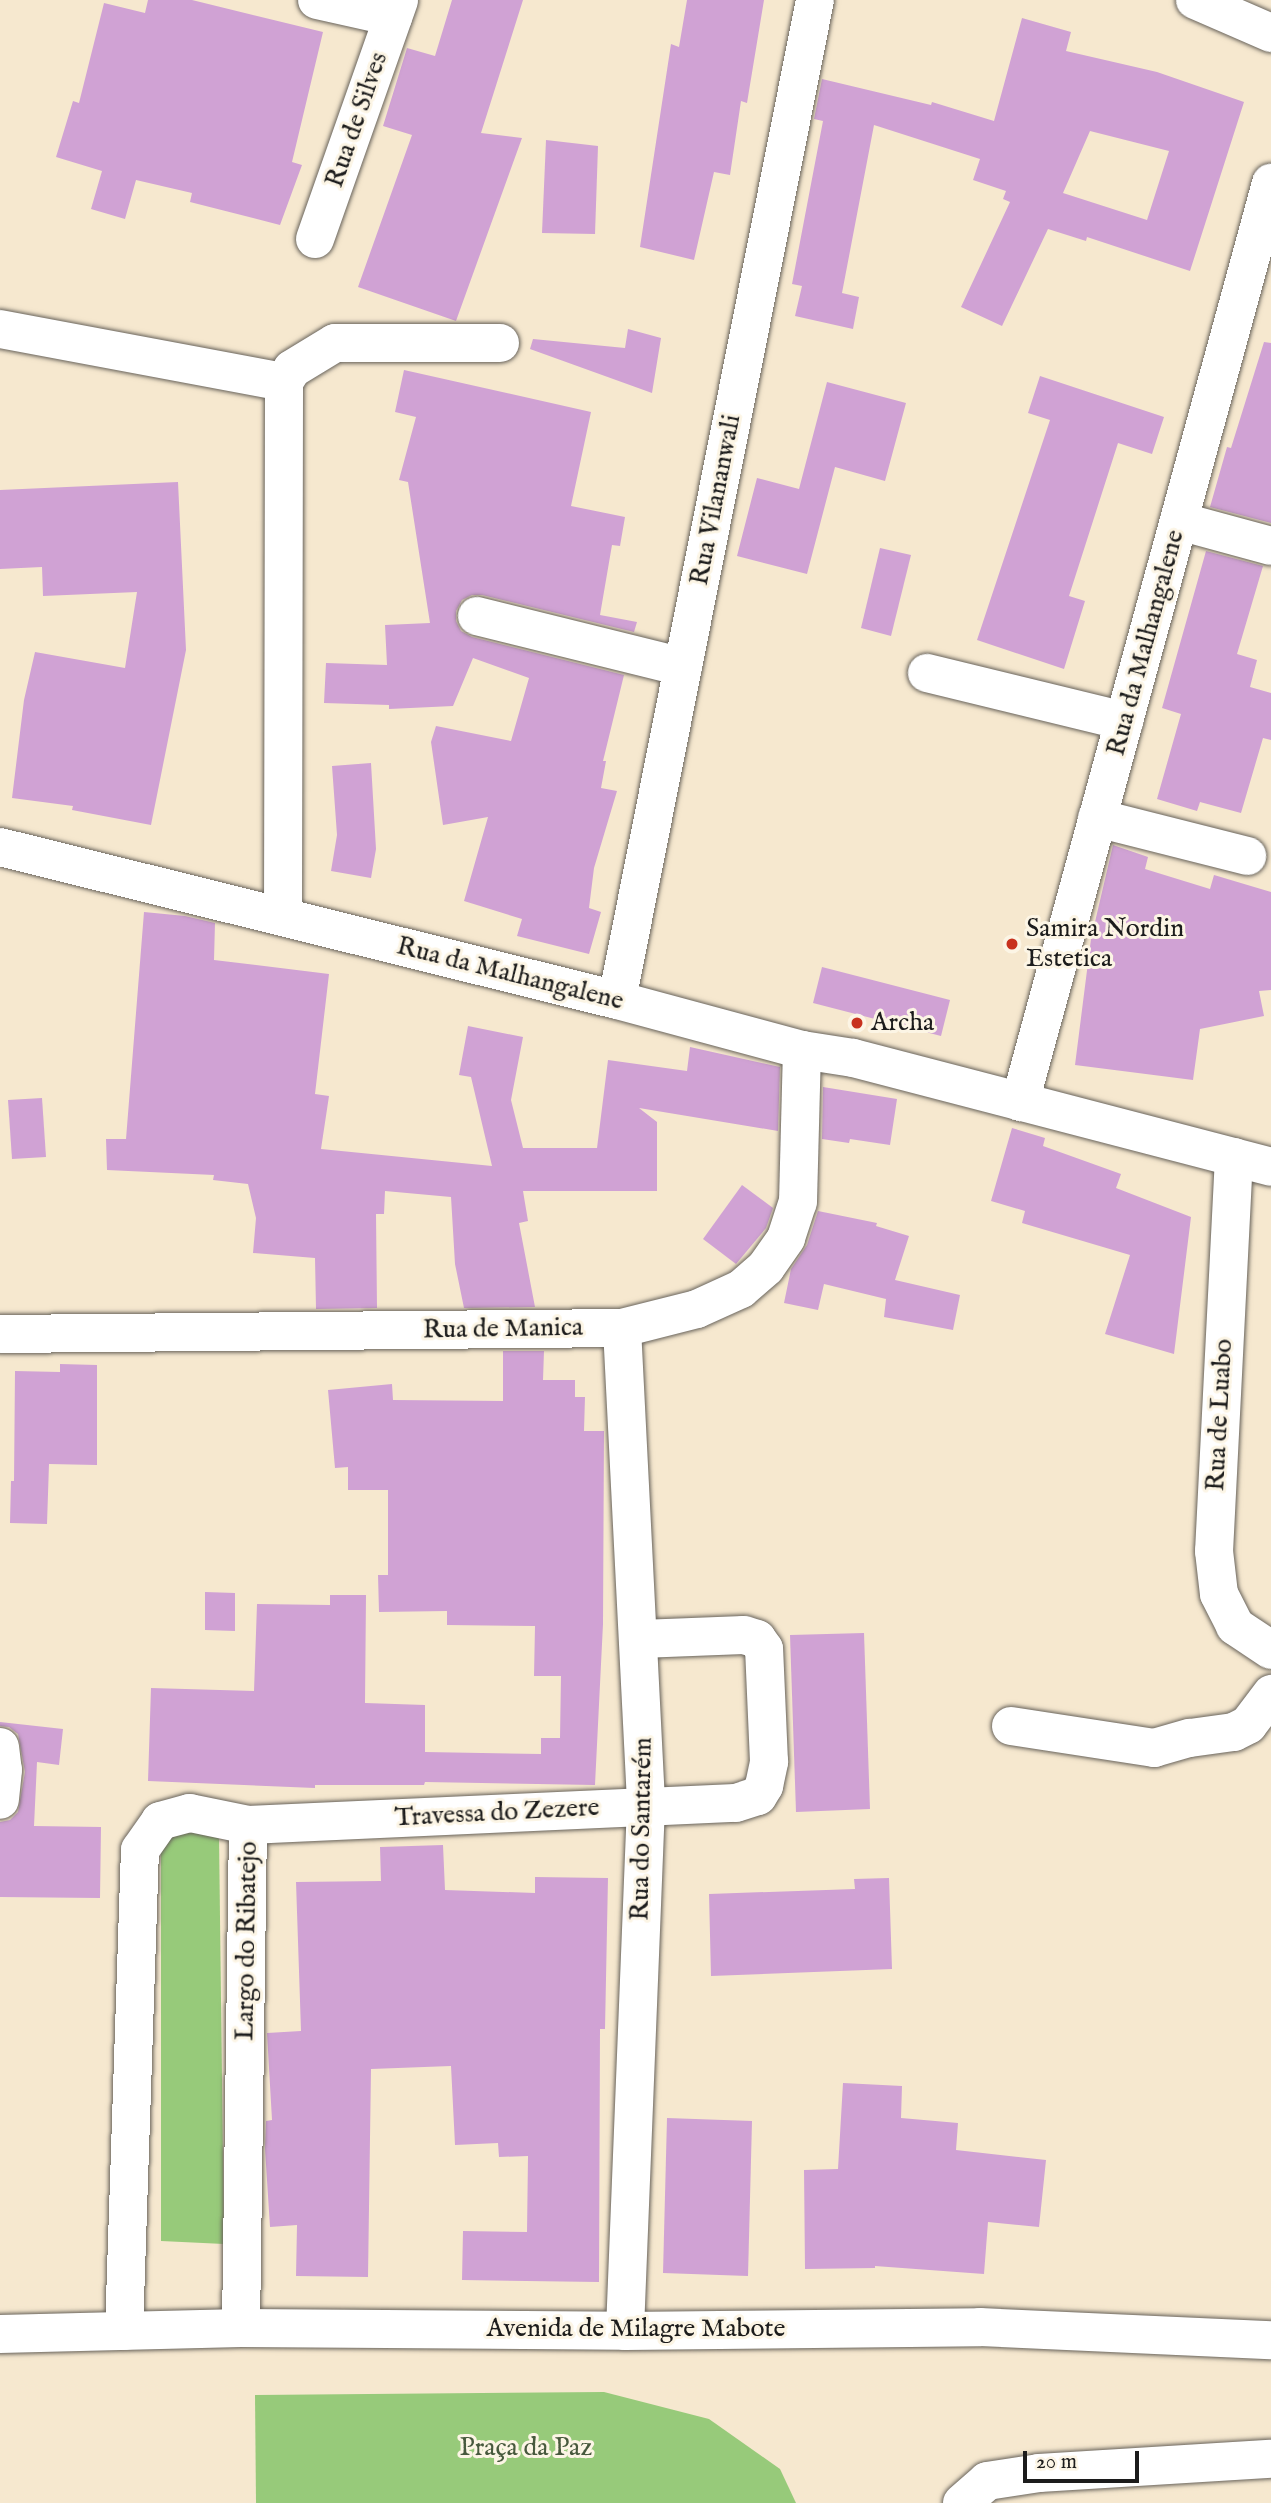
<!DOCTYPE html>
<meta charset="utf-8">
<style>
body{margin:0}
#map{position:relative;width:1271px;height:2503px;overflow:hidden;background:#f6e8cf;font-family:"IM FELL English",serif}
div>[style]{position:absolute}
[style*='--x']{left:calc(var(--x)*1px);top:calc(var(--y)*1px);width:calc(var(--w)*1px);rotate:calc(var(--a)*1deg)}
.green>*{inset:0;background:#97ca7a}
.building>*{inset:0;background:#d0a2d4}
.roads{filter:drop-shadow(0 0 2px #68635b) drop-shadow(0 0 2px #68635b)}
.minor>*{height:38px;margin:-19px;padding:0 19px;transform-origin:19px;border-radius:19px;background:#fff}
.dots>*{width:19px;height:19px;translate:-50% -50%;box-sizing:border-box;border:4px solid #fcf5e5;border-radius:50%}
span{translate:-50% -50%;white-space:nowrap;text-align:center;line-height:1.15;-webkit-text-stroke:6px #fcf5e5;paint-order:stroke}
.street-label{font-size:26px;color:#1c1c1c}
.poi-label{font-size:26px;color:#1c1c1c}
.left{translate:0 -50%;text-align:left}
.park-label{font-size:26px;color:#47593d}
.scale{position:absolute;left:1023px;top:2451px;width:116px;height:32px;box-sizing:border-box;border:4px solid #1c1c1c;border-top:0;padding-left:9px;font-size:21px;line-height:24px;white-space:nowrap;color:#1c1c1c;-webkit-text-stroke:5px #fcf5e5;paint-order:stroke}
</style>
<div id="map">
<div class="green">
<i style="clip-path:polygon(185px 1830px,219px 1836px,224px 2244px,161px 2241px,161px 1851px,167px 1840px)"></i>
<i style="clip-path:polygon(604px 2392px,709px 2419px,780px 2469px,796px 2503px,256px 2503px,255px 2395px)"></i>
</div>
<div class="building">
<i style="clip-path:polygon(148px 0,192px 0,323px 32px,292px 162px,302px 165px,280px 225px,190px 202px,192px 193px,136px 180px,125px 219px,91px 209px,102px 171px,56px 157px,73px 101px,79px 103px,104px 3px,145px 13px)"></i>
<i style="clip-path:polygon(452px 0,523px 0,481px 133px,522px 138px,456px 321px,358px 287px,412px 135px,383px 126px,407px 48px,435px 56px)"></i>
<i style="clip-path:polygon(687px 0,764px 0,747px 103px,741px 101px,730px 175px,714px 172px,694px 260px,640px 247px,671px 44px,679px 47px)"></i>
<i style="clip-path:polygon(evenodd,1022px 18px,1071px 32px,1066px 51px,1157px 72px,1244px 102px,1190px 271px,1087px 237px,1086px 241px,1048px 229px,1002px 326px,961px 307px,1010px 202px,1003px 199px,1006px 191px,973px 180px,980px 159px,874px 125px,842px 293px,859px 297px,853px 329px,795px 316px,802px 286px,792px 284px,823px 121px,814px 119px,822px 79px,931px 105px,932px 102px,994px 121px,1022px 18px,1090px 131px,1169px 151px,1147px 220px,1063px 193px,1090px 131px)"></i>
<i style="clip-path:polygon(546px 140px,598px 146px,595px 234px,542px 233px)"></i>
<i style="clip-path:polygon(628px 329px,661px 338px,652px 393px,530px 349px,533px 339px,625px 348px)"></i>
<i style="clip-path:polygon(1264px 342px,1271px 343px,1271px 523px,1210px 507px,1227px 447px,1231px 448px)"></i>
<i style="clip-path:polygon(404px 370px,591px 412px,571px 506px,625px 517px,620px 546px,612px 545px,600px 615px,637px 622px,634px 632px,482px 595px,472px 595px,462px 600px,456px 611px,456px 621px,461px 631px,472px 637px,624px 675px,603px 761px,606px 761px,601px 788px,617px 791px,594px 868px,589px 908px,601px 912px,589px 954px,517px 936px,522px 919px,464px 901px,488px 817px,443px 825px,431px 742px,436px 726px,511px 741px,529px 678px,473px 658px,453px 706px,389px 709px,389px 705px,324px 703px,326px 663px,387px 665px,385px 625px,430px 623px,408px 482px,399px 480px,416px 417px,395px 412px)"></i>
<i style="clip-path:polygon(1040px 376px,1164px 417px,1152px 454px,1118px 443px,1069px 596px,1085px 601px,1064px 669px,977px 640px,1050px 420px,1028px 413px)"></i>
<i style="clip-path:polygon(827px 382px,906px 403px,885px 481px,835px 467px,807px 574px,737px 556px,757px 478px,799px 489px)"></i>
<i style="clip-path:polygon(178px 482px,186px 650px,151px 825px,72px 810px,73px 806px,12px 798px,24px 700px,35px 652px,125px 668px,137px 592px,43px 596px,42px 567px,0 569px,0 490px)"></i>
<i style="clip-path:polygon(880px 548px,911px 555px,891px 636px,861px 628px)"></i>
<i style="clip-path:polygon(1206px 551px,1263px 566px,1237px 654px,1257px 660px,1250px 687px,1271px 693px,1271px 740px,1263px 738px,1241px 813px,1200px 802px,1197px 811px,1157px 799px,1181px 714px,1162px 708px)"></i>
<i style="clip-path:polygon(371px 763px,376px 849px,371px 878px,331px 871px,337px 835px,332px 766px)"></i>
<i style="clip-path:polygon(1113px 845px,1148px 857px,1145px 869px,1210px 889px,1214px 875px,1271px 892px,1271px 990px,1259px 991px,1264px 1016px,1200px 1029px,1193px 1080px,1075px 1065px,1091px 939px)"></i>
<i style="clip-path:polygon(144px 912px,185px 916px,215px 923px,214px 960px,329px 974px,315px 1094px,329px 1096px,321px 1149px,492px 1166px,471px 1077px,459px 1075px,468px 1026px,523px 1037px,511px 1100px,523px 1148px,597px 1148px,608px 1060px,687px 1071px,690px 1047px,780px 1067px,778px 1131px,639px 1108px,657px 1122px,657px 1191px,523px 1191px,528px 1221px,519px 1223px,535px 1307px,464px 1308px,455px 1264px,451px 1197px,385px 1191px,384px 1214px,376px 1214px,377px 1308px,316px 1309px,315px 1258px,253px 1253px,256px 1218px,248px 1184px,213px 1180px,214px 1175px,107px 1170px,106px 1139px,126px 1139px)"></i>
<i style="clip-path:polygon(822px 967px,950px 1000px,941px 1036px,813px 1003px)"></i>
<i style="clip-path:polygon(823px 1087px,897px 1099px,890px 1145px,850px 1139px,849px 1143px,822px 1139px)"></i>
<i style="clip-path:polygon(42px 1098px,46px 1157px,12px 1159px,8px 1100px)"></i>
<i style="clip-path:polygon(1012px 1128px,1045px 1138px,1043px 1146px,1121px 1174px,1116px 1188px,1191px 1217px,1174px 1354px,1105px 1334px,1130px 1255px,1022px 1223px,1025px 1211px,991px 1201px)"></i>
<i style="clip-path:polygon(742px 1185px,773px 1208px,766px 1228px,736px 1264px,703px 1239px)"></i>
<i style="clip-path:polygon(818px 1211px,877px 1223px,876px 1226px,909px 1236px,895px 1280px,960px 1295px,953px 1330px,884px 1317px,886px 1299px,824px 1284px,818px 1310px,784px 1303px,791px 1269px,807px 1245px)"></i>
<i style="clip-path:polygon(503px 1351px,544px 1351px,543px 1380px,575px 1380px,575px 1397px,585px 1397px,584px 1431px,604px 1431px,603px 1624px,595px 1785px,425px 1782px,424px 1785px,315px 1785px,315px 1788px,148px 1781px,151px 1688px,254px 1691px,257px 1604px,330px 1605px,330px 1595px,366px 1595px,365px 1703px,425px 1705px,425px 1752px,541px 1754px,541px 1738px,560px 1738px,561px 1676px,534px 1676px,535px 1626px,447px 1625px,447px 1611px,379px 1612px,378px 1575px,388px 1575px,388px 1490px,348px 1490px,348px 1467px,335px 1468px,328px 1390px,392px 1384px,393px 1400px,503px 1401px)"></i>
<i style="clip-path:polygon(60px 1364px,97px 1365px,97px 1465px,49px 1464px,47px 1524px,10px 1523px,11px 1481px,14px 1481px,15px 1371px,60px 1372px)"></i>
<i style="clip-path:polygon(205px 1592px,235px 1593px,235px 1631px,205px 1630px)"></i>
<i style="clip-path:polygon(864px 1633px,870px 1809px,796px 1812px,790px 1635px)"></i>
<i style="clip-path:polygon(0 1722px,63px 1729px,59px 1765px,37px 1762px,34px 1826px,101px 1827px,100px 1898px,0 1897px,0 1822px,10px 1820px,18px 1812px,25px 1772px,18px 1734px,9px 1727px,0 1726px)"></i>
<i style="clip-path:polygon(443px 1845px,445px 1890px,535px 1893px,535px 1877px,608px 1878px,605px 2029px,600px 2029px,599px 2282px,462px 2280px,463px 2231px,527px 2232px,528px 2156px,499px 2157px,498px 2143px,455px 2145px,451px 2066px,371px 2069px,368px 2277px,296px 2276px,297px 2225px,270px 2227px,265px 2149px,266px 2121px,272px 2120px,267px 2033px,301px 2031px,296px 1882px,381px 1881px,380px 1847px)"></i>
<i style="clip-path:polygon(889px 1878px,892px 1969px,711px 1976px,709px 1894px,855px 1889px,854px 1879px)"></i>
<i style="clip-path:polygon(843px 2083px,902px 2086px,901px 2118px,958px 2123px,956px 2150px,1046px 2160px,1039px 2227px,988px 2222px,984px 2274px,875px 2266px,875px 2268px,805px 2269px,804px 2170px,838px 2169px)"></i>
<i style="clip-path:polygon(667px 2118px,752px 2121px,748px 2276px,663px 2273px)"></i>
</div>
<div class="roads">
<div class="minor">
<i style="--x:317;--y:0;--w:78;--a:12.6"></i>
<i style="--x:1195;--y:0;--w:83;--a:23.5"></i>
<i style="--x:315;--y:239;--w:253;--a:-70.6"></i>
<i style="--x:0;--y:329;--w:289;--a:10.6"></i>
<i style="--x:1179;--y:521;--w:95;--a:15.2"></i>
<i style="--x:477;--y:616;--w:212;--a:13.9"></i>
<i style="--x:927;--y:673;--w:203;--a:13.7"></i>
<i style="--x:1097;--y:818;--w:155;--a:14.2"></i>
<i style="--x:0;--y:847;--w:636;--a:13.93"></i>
<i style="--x:617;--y:1000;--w:192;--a:15.1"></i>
<i style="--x:802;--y:1050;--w:52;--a:8.9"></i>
<i style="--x:853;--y:1058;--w:432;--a:14.6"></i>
<i style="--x:283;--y:917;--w:535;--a:-89.89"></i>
<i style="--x:284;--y:382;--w:15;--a:-58"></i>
<i style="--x:292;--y:369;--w:50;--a:-31.2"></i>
<i style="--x:335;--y:343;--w:165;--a:0"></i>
<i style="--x:617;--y:1000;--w:1019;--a:-78.8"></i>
<i style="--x:1020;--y:1102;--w:953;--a:-74.72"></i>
<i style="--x:1234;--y:1157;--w:395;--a:92.9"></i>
<i style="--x:1214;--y:1551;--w:43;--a:83.4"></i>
<i style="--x:1219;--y:1594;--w:36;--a:63"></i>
<i style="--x:1235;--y:1626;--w:43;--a:33.7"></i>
<i style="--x:622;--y:1328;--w:478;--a:87.1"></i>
<i style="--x:646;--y:1805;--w:526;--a:92.29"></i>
<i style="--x:0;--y:1334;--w:622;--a:-0.55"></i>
<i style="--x:622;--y:1328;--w:77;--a:-14.2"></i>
<i style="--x:697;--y:1309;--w:48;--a:-24.4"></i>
<i style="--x:741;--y:1289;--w:33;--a:-41"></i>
<i style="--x:766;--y:1267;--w:35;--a:-55"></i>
<i style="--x:786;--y:1238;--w:38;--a:-72"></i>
<i style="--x:798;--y:1202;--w:152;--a:-88.5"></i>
<i style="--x:1011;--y:1726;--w:145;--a:8.7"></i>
<i style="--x:1154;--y:1748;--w:37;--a:-16"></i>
<i style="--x:1190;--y:1738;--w:44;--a:-7.8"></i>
<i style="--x:1234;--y:1732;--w:16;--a:-27"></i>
<i style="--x:1248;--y:1725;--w:39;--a:-53"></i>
<i style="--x:0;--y:1747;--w:23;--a:83"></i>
<i style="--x:3;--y:1770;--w:30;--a:96"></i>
<i style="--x:248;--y:1825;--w:488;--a:-2.6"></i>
<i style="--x:736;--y:1803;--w:23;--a:-18"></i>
<i style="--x:758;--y:1796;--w:12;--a:-59"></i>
<i style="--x:764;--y:1786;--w:25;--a:-78"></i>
<i style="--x:769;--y:1762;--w:113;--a:-92.5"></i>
<i style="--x:764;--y:1649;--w:12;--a:-125"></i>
<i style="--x:757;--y:1639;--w:14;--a:-163"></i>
<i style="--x:744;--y:1635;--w:104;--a:177.8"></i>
<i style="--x:124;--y:2331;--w:481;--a:-88.1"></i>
<i style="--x:140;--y:1850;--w:35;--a:-55"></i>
<i style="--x:160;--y:1821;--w:31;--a:-15"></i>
<i style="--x:190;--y:1813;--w:59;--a:11.7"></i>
<i style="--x:248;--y:1825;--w:503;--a:90.8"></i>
<i style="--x:0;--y:2334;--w:241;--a:-1.4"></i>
<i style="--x:241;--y:2328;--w:384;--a:0.4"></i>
<i style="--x:625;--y:2331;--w:355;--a:-0.6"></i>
<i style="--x:980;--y:2327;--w:291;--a:2.6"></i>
<i style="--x:962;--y:2503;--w:33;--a:-41"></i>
<i style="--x:987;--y:2481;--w:53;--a:-8.7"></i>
<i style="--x:1039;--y:2473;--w:232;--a:-3.5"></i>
</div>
</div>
<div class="dots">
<i style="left:1012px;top:944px;background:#c8321e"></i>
<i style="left:857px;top:1023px;background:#c8321e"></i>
</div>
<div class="street-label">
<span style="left:357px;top:120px;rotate:-71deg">Rua de Silves</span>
<span style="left:716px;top:500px;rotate:-79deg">Rua Vilananwali</span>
<span style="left:1146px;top:643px;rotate:-75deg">Rua da Malhangalene</span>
<span style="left:510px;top:974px;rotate:14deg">Rua da Malhangalene</span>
<span style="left:503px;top:1329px;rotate:-1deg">Rua de Manica</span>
<span style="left:1220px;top:1415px;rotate:-87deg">Rua de Luabo</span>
<span style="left:497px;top:1813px;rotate:-3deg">Travessa do Zezere</span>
<span style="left:642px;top:1829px;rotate:-89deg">Rua do Santarém</span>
<span style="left:247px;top:1941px;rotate:-89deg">Largo do Ribatejo</span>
<span style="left:636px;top:2329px">Avenida de Milagre Mabote</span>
</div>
<div class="poi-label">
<span class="left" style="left:1026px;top:944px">Samira Nordin<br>Estetica</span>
<span class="left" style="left:871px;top:1023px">Archa</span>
</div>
<div class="park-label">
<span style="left:526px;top:2448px">Praça da Paz</span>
</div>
<div class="scale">20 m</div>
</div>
